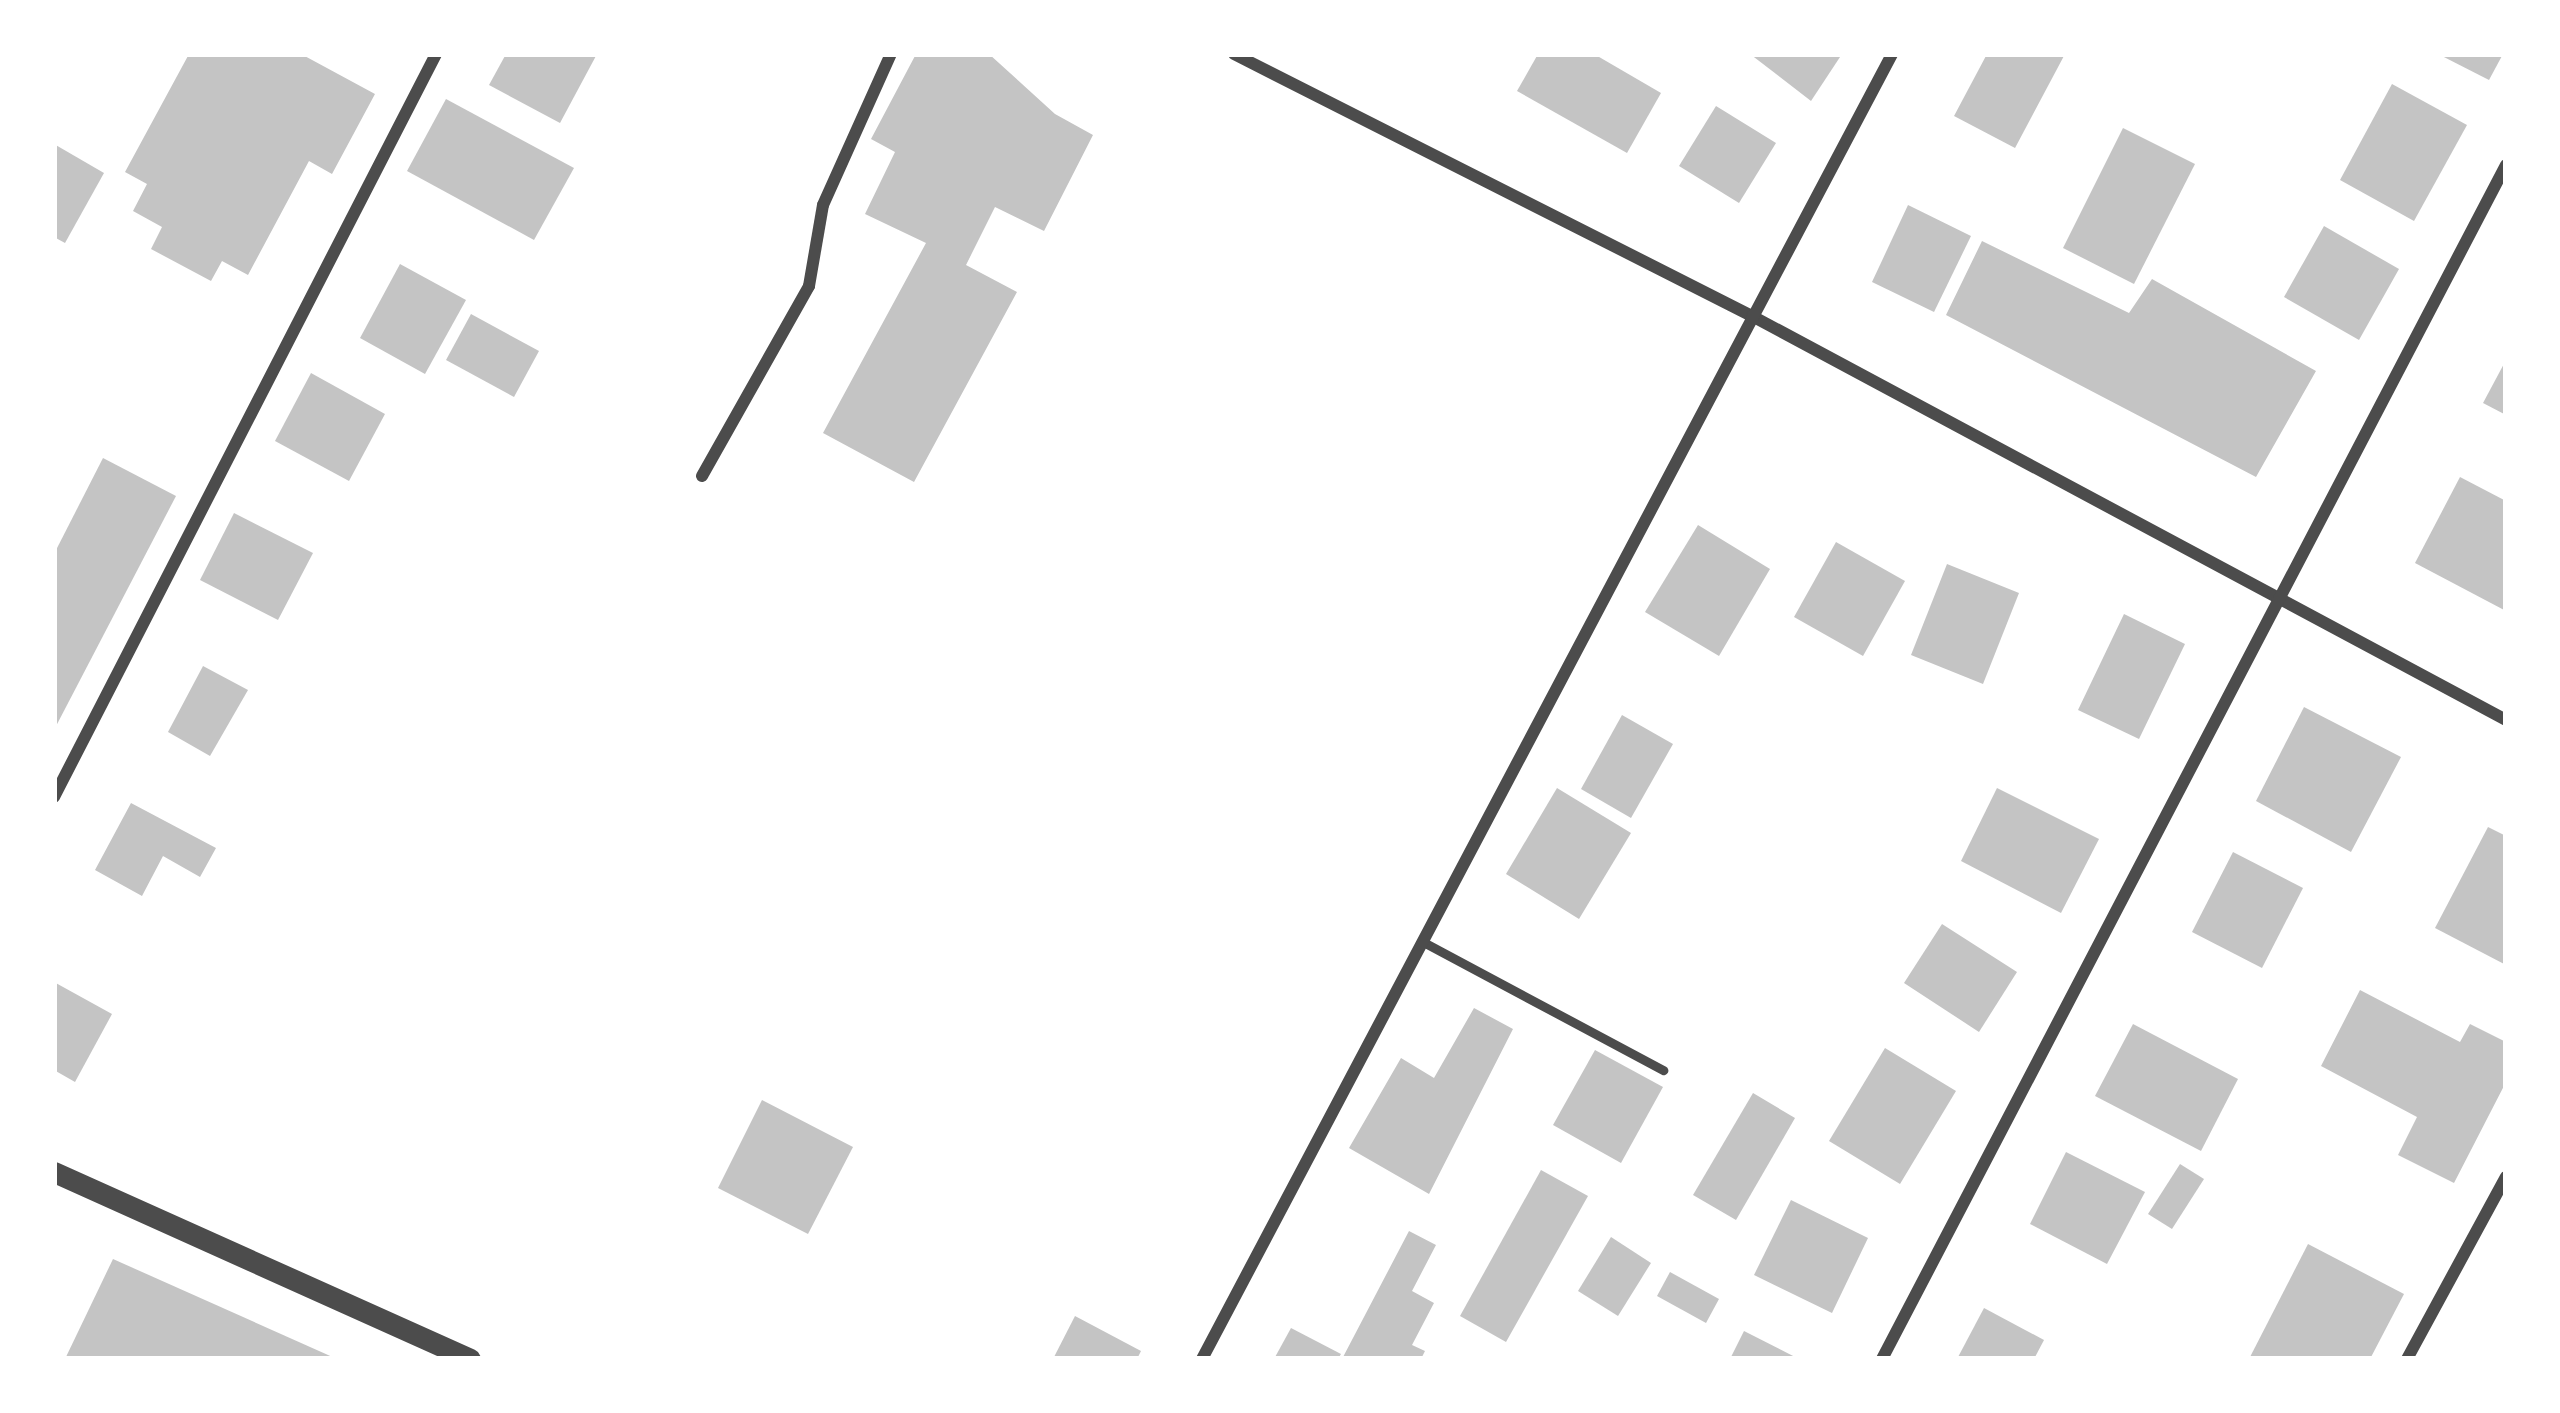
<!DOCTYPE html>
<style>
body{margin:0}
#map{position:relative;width:2560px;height:1413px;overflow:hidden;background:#fff;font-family:Commissioner,sans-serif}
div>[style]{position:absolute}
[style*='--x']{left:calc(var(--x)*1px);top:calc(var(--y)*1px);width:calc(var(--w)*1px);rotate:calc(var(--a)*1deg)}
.building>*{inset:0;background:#c4c4c4}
.service>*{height:9px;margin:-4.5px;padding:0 4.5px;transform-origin:4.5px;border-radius:4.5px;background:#4c4c4c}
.minor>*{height:12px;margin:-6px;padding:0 6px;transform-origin:6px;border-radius:6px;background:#4c4c4c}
.tertiary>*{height:21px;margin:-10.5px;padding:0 10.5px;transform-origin:10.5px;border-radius:10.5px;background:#4c4c4c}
span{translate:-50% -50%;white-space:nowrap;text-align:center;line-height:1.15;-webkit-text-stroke:9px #fff;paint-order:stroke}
.frame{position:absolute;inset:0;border:57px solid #fff;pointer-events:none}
</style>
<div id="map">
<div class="building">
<i style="clip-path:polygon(189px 54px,301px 54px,375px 94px,332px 174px,309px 161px,248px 275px,222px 261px,211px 281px,151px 249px,162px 227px,133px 211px,147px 184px,125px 172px)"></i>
<i style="clip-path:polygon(506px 54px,597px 54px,560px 123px,489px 85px)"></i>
<i style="clip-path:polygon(916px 54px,989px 54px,1055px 114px,1093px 135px,1044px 231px,995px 207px,966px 265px,1017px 292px,914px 482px,823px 433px,926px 243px,865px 214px,895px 152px,871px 139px)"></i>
<i style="clip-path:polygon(1538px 54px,1594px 54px,1661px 93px,1627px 153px,1517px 91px)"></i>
<i style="clip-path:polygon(1750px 54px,1842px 54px,1811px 101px)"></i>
<i style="clip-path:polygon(1987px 54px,2065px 54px,2015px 148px,1954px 116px)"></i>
<i style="clip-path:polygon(2438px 54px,2503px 54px,2489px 80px)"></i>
<i style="clip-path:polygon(2392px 84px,2467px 125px,2414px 221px,2340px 180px)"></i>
<i style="clip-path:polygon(446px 99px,574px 168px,534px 240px,407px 171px)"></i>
<i style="clip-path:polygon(1716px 106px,1776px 143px,1739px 203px,1679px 166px)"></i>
<i style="clip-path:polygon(2123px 128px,2195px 164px,2134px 284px,2063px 248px)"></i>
<i style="clip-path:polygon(54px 144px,104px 173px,65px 243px,54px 237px)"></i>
<i style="clip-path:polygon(1908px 205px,1971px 236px,1934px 312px,1872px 282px)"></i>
<i style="clip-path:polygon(2324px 226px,2399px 269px,2359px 340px,2284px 297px)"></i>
<i style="clip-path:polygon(1982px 241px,2129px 313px,2152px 279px,2316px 371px,2256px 477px,1946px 315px)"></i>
<i style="clip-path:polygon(400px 264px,466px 300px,425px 374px,360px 338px)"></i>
<i style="clip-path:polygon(471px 314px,539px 351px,514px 397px,446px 360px)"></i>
<i style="clip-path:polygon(2506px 360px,2506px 415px,2483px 403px)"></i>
<i style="clip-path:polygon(311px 373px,385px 414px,349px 481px,275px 441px)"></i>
<i style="clip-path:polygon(103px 458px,176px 496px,54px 730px,54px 554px)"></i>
<i style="clip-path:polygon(2460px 477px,2506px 501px,2506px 611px,2415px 563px)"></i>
<i style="clip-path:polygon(234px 513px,313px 553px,278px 620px,200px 580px)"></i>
<i style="clip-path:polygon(1698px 525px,1770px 569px,1719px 656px,1645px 612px)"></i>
<i style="clip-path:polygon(1836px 542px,1905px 581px,1863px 656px,1794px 617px)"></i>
<i style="clip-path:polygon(1947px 564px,2019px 593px,1983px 684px,1911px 655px)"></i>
<i style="clip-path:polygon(2124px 614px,2185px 644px,2139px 739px,2078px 710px)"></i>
<i style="clip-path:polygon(203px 666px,248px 690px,210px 756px,168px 732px)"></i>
<i style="clip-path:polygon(2304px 707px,2401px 757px,2351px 852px,2256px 801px)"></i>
<i style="clip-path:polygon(1622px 715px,1673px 744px,1631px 818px,1581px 789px)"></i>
<i style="clip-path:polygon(1557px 788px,1631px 833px,1579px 919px,1506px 874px)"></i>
<i style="clip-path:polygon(1997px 788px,2099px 839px,2061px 913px,1961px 861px)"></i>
<i style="clip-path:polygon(131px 803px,216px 848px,200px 877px,163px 856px,142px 896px,95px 870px)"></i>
<i style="clip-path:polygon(2488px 827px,2506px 836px,2506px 965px,2435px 928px)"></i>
<i style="clip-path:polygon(2233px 852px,2303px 888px,2262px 968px,2192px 932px)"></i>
<i style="clip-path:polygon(1942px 924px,2017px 972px,1979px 1032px,1904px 983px)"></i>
<i style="clip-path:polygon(54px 982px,112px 1014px,75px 1082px,54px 1070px)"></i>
<i style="clip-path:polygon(2360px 990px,2460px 1042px,2470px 1024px,2506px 1042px,2506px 1082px,2454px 1183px,2398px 1155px,2417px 1117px,2321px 1066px)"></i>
<i style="clip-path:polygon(1474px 1008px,1513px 1029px,1429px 1194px,1349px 1148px,1401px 1058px,1434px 1078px)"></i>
<i style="clip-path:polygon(2133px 1024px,2238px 1079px,2201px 1151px,2095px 1096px)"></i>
<i style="clip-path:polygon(1885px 1048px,1956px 1091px,1900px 1184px,1829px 1141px)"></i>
<i style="clip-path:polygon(1595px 1050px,1663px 1087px,1621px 1163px,1553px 1125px)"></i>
<i style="clip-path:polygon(1753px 1093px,1795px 1118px,1736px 1220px,1693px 1195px)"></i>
<i style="clip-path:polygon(762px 1100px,853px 1147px,808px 1234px,718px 1188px)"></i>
<i style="clip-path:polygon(2066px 1152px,2145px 1192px,2107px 1264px,2030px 1224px)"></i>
<i style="clip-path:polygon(2180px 1164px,2204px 1179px,2172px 1229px,2148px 1214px)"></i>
<i style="clip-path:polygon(1541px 1170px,1588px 1196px,1506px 1342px,1460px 1316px)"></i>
<i style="clip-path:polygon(1791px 1200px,1868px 1238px,1832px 1313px,1754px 1275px)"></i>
<i style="clip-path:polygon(1409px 1231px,1436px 1245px,1412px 1291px,1434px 1303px,1412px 1345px,1425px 1351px,1421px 1359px,1342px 1359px)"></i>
<i style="clip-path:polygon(1611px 1237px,1651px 1263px,1618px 1316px,1578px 1291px)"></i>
<i style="clip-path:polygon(2308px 1244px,2404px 1294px,2370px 1359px,2249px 1359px)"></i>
<i style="clip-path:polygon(113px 1259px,337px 1359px,65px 1359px)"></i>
<i style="clip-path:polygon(1670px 1272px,1719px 1299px,1706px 1323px,1657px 1296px)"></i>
<i style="clip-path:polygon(1984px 1308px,2044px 1340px,2034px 1359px,1957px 1359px)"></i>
<i style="clip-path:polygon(1075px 1316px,1141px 1351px,1137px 1359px,1053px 1359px)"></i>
<i style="clip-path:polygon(1291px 1328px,1341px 1354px,1338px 1359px,1274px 1359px)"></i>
<i style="clip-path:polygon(1744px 1331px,1799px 1359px,1730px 1359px)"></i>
</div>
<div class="service">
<i style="--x:1427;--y:944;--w:268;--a:28.1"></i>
</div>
<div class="minor">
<i style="--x:1234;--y:54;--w:580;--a:26.83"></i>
<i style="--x:1752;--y:316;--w:855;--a:28.18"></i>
<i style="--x:702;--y:476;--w:218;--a:-60.6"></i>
<i style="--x:809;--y:286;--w:82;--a:-80.2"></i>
<i style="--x:823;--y:205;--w:166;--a:-65.8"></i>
<i style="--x:54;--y:797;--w:835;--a:-62.79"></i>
<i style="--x:1202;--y:1359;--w:1476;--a:-62.13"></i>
<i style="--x:1882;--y:1359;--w:1347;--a:-62.41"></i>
<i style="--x:2407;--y:1359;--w:207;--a:-61.5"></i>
</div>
<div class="tertiary">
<i style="--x:54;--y:1172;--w:456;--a:24.2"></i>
</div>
<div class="frame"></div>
</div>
